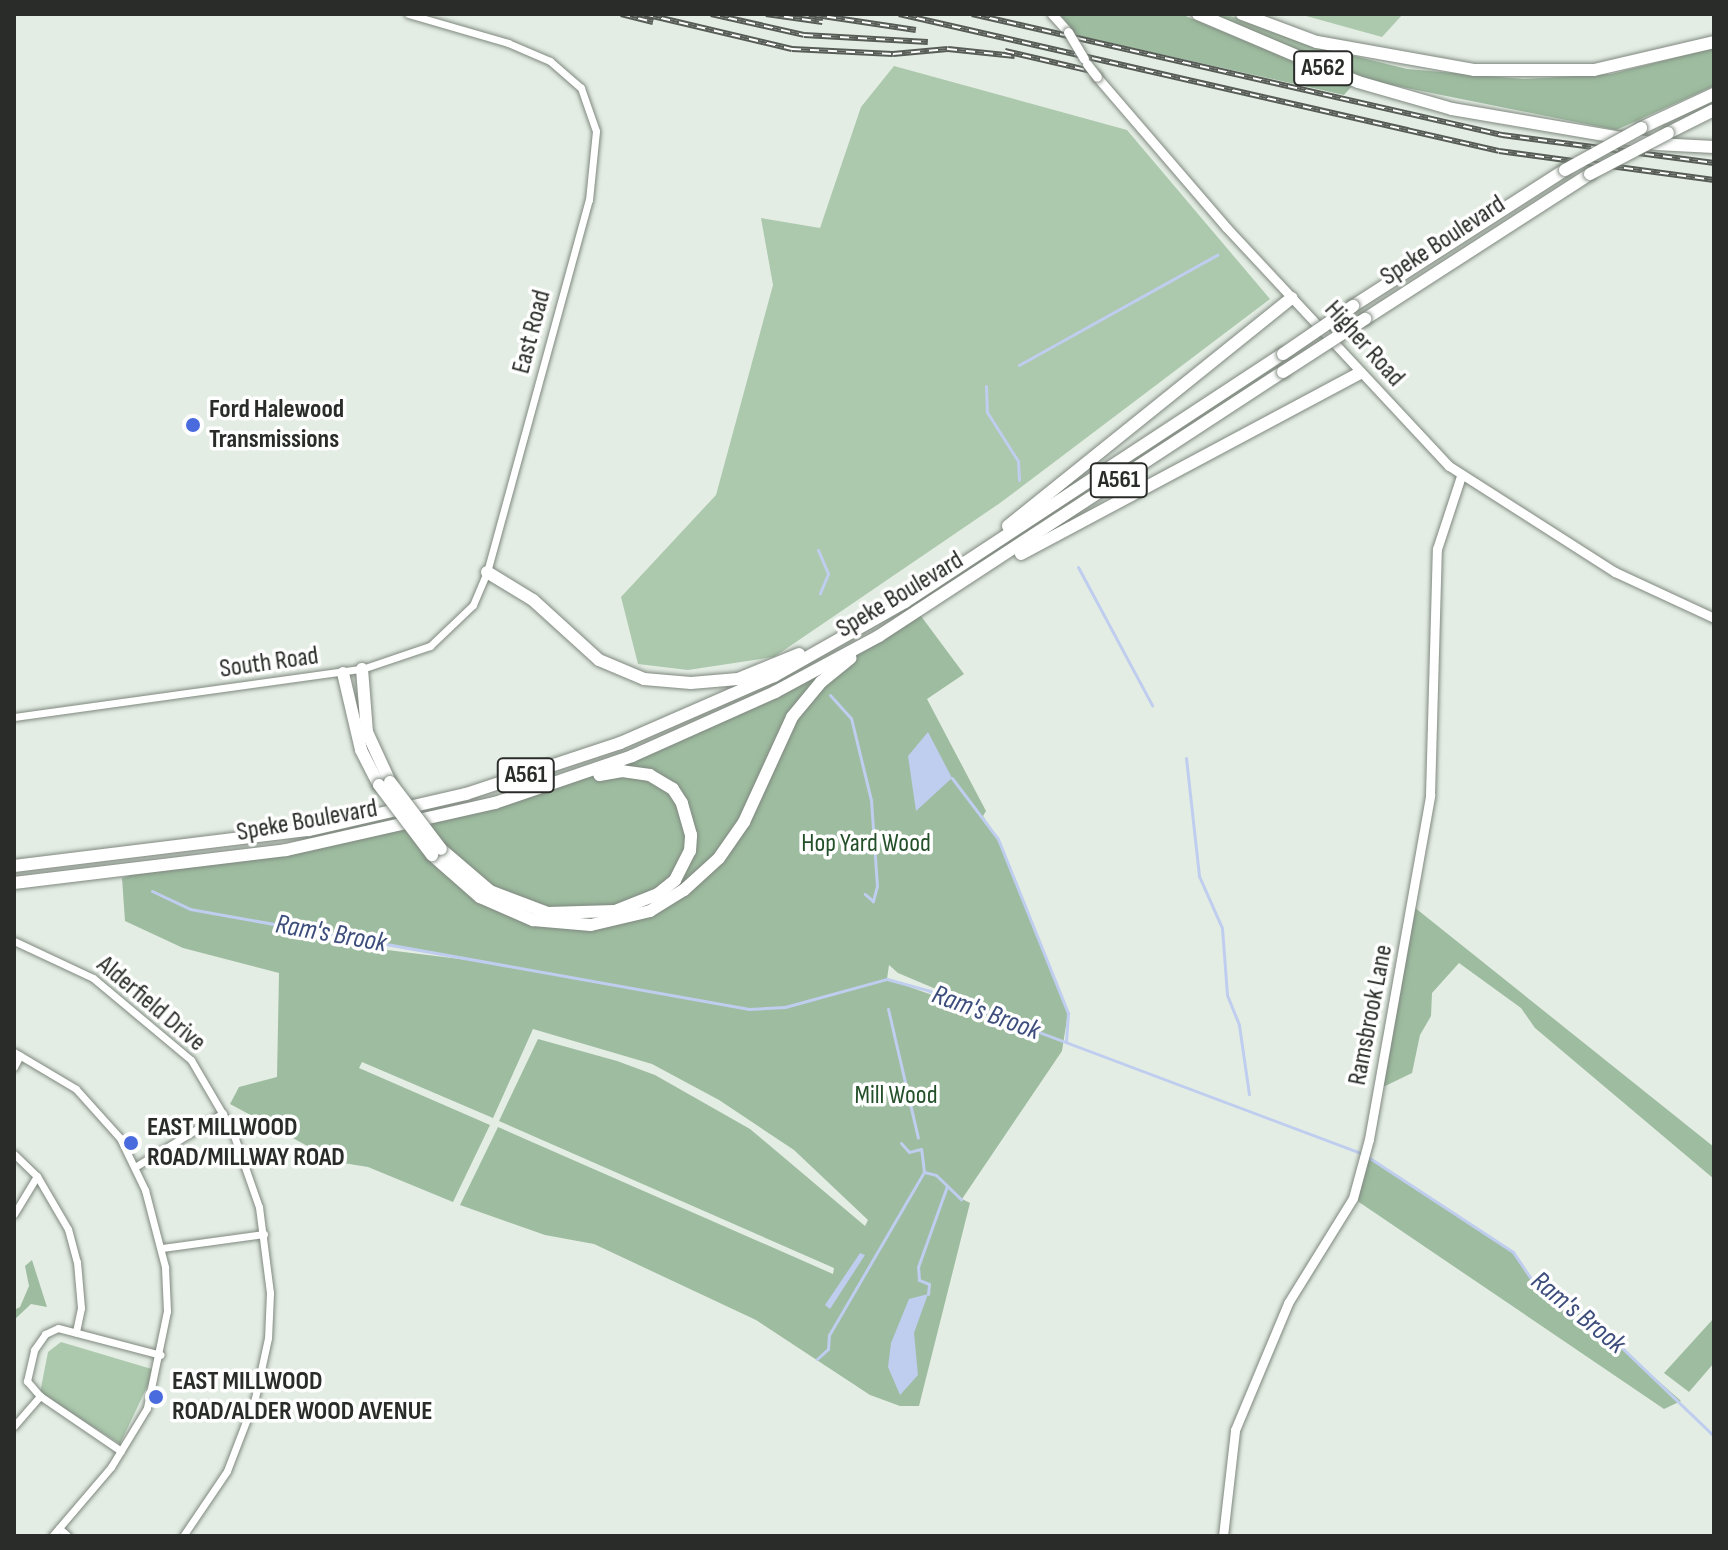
<!DOCTYPE html>
<style>
body{margin:0}
#map{position:relative;width:1728px;height:1550px;overflow:hidden;background:#e4ede4;font-family:"Sofia Sans Condensed",sans-serif}
div>[style]{position:absolute}
[style*='--x']{left:calc(var(--x)*1px);top:calc(var(--y)*1px);width:calc(var(--w)*1px);rotate:calc(var(--a)*1deg)}
.green>*{inset:0;background:#acc8ad}
.forest>*{inset:0;background:#9ebca0}
.water>*{inset:0;background:#bfcdef}
.stream>*{height:3px;margin:-1.5px;padding:0 1.5px;transform-origin:1.5px;border-radius:1.5px;background:#bfcdef}
.roads{filter:drop-shadow(0 0 2px #7f887f) drop-shadow(0 0 2px #7f887f)}
.minor>*{height:7px;margin:-3.5px;padding:0 3.5px;transform-origin:3.5px;border-radius:3.5px;background:#fff}
.tertiary>*{height:9px;margin:-4.5px;padding:0 4.5px;transform-origin:4.5px;border-radius:4.5px;background:#fff}
.trunk>*{height:12px;margin:-6px;padding:0 6px;transform-origin:6px;border-radius:6px;background:#fff}
.rail>*{height:6px;margin-top:-3px;transform-origin:0;background:repeating-linear-gradient(90deg,#fff 0 9px,#575c57 0 18px);box-sizing:border-box;border-block:2px solid #575c57}
.bridges{filter:drop-shadow(0 0 2px #7f887f) drop-shadow(0 0 2px #7f887f)}
.tertiary-bridge>*{height:9px;margin:-4.5px;padding:0 4.5px;transform-origin:4.5px;border-radius:4.5px;background:#fff}
.trunk-bridge>*{height:12px;margin:-6px;padding:0 6px;transform-origin:6px;border-radius:6px;background:#fff}
.dots>*{width:22px;height:22px;translate:-50% -50%;box-sizing:border-box;border:4px solid #fff;border-radius:50%}
span{translate:-50% -50%;white-space:nowrap;text-align:center;line-height:1.15;-webkit-text-stroke:7px #fff;paint-order:stroke}
.shield-label span{padding:2px 6px;background:#fff;border:2px solid;border-radius:6px;-webkit-text-stroke-width:0}
.shield-label{font-size:24px;color:#292c29;font-weight:700}
.street-label{font-size:26px;color:#292c29}
.poi-label{font-size:26px;color:#292c29;font-weight:700}
.left{translate:0 -50%;text-align:left}
.park-label{font-size:26px;color:#235029}
.water-label{font-size:28px;color:#3d4e7c;font-style:italic}
.frame{position:absolute;inset:0;border:16px solid #292c29;pointer-events:none}
</style>
<div id="map">
<div class="green">
<i style="clip-path:polygon(1209px 14px,1225px 14px,1322px 48px,1316px 61px)"></i>
<i style="clip-path:polygon(1299px 14px,1403px 14px,1382px 37px)"></i>
<i style="clip-path:polygon(894px 66px,1127px 130px,1270px 299px,1000px 503px,774px 657px,688px 670px,638px 664px,621px 597px,716px 495px,773px 285px,761px 218px,820px 228px,861px 107px)"></i>
<i style="clip-path:polygon(61px 1342px,155px 1370px,120px 1444px,40px 1393px,48px 1352px)"></i>
</div>
<div class="forest">
<i style="clip-path:polygon(1060px 14px,1181px 14px,1352px 86px,1344px 95px,1075px 35px)"></i>
<i style="clip-path:polygon(1322px 48px,1407px 69px,1524px 79px,1611px 74px,1714px 48px,1714px 86px,1616px 130px,1382px 83px,1316px 61px)"></i>
<i style="clip-path:polygon(evenodd,918px 612px,964px 674px,927px 699px,986px 811px,983px 816px,998px 839px,1068px 1013px,1062px 1051px,962px 1199px,970px 1203px,919px 1406px,900px 1406px,870px 1395px,756px 1320px,594px 1244px,545px 1235px,460px 1205px,498px 1127px,833px 1274px,834px 1268px,499px 1121px,538px 1039px,617px 1061px,655px 1075px,750px 1129px,865px 1226px,868px 1220px,794px 1150px,719px 1100px,652px 1064px,533px 1029px,493px 1118px,362px 1062px,359px 1068px,490px 1125px,453px 1202px,368px 1167px,337px 1162px,230px 1104px,239px 1087px,277px 1077px,279px 973px,183px 948px,125px 921px,122px 878px,153px 868px,411px 828px,512px 913px,611px 922px,684px 890px,675px 880px,658px 894px,593px 915px,507px 900px,441px 849px,428px 820px,703px 726px,918px 612px,302px 930px,475px 961px,476px 961px,347px 945px,302px 930px,918px 612px,889px 965px,898px 973px,1040px 1033px,887px 979px,889px 965px)"></i>
<i style="clip-path:polygon(1414px 907px,1714px 1147px,1714px 1179px,1535px 1028px,1521px 1008px,1459px 963px,1432px 993px,1431px 1016px,1420px 1035px,1412px 1073px,1379px 1089px)"></i>
<i style="clip-path:polygon(1365px 1155px,1513px 1252px,1531px 1279px,1545px 1281px,1681px 1401px,1664px 1409px,1353px 1198px)"></i>
<i style="clip-path:polygon(32px 1260px,47px 1307px,31px 1304px,14px 1320px,14px 1310px,20px 1307px,29px 1286px,25px 1266px)"></i>
<i style="clip-path:polygon(1714px 1318px,1714px 1363px,1689px 1392px,1664px 1373px)"></i>
</div>
<div class="water">
<i style="clip-path:polygon(928px 732px,952px 778px,916px 811px,908px 756px)"></i>
<i style="clip-path:polygon(860px 1253px,865px 1255px,830px 1309px,825px 1305px)"></i>
<i style="clip-path:polygon(928px 1294px,914px 1333px,918px 1375px,900px 1395px,888px 1367px,891px 1343px,909px 1299px)"></i>
</div>
<div class="stream">
<i style="--x:1019;--y:365;--w:227;--a:-29.1"></i>
<i style="--x:986;--y:386;--w:26;--a:88"></i>
<i style="--x:987;--y:412;--w:58;--a:57.7"></i>
<i style="--x:1018;--y:461;--w:19;--a:87"></i>
<i style="--x:818;--y:550;--w:26;--a:67"></i>
<i style="--x:828;--y:574;--w:21;--a:113"></i>
<i style="--x:1078;--y:567;--w:157;--a:61.8"></i>
<i style="--x:830;--y:695;--w:31;--a:48"></i>
<i style="--x:851;--y:718;--w:84;--a:76.3"></i>
<i style="--x:871;--y:800;--w:86;--a:86"></i>
<i style="--x:877;--y:886;--w:16;--a:105"></i>
<i style="--x:873;--y:901;--w:11;--a:-139"></i>
<i style="--x:1186;--y:758;--w:119;--a:83.7"></i>
<i style="--x:1199;--y:876;--w:57;--a:66.1"></i>
<i style="--x:1222;--y:928;--w:67;--a:85.7"></i>
<i style="--x:1227;--y:995;--w:32;--a:68"></i>
<i style="--x:1239;--y:1025;--w:70;--a:81.8"></i>
<i style="--x:952;--y:778;--w:76;--a:53"></i>
<i style="--x:998;--y:839;--w:188;--a:68.1"></i>
<i style="--x:1068;--y:1013;--w:28;--a:94"></i>
<i style="--x:152;--y:891;--w:42;--a:25.3"></i>
<i style="--x:190;--y:909;--w:568;--a:10.14"></i>
<i style="--x:749;--y:1009;--w:36;--a:-3"></i>
<i style="--x:785;--y:1007;--w:106;--a:-15.4"></i>
<i style="--x:887;--y:979;--w:41;--a:15.4"></i>
<i style="--x:927;--y:990;--w:468;--a:20.6"></i>
<i style="--x:1365;--y:1155;--w:177;--a:33.2"></i>
<i style="--x:1513;--y:1252;--w:32;--a:56"></i>
<i style="--x:1531;--y:1279;--w:14;--a:8"></i>
<i style="--x:1545;--y:1281;--w:98;--a:40.9"></i>
<i style="--x:1619;--y:1345;--w:132;--a:43.8"></i>
<i style="--x:888;--y:1009;--w:132;--a:76.9"></i>
<i style="--x:924;--y:1172;--w:12;--a:14"></i>
<i style="--x:936;--y:1175;--w:35;--a:44"></i>
<i style="--x:928;--y:1294;--w:10;--a:-84"></i>
<i style="--x:929;--y:1284;--w:11;--a:-158"></i>
<i style="--x:919;--y:1280;--w:13;--a:-94"></i>
<i style="--x:918;--y:1267;--w:86;--a:-70.3"></i>
<i style="--x:817;--y:1359;--w:15;--a:-42"></i>
<i style="--x:828;--y:1349;--w:14;--a:-86"></i>
<i style="--x:829;--y:1335;--w:189;--a:-59.8"></i>
<i style="--x:924;--y:1172;--w:23;--a:-97"></i>
<i style="--x:921;--y:1149;--w:12;--a:166"></i>
<i style="--x:909;--y:1152;--w:12;--a:-132"></i>
</div>
<div class="roads">
<div class="minor">
<i style="--x:14;--y:717;--w:351;--a:-7.9"></i>
<i style="--x:362;--y:669;--w:72;--a:-18.7"></i>
<i style="--x:430;--y:646;--w:59;--a:-43.6"></i>
<i style="--x:473;--y:605;--w:36;--a:-67"></i>
<i style="--x:487;--y:572;--w:386;--a:-74.7"></i>
<i style="--x:589;--y:200;--w:69;--a:-84.2"></i>
<i style="--x:596;--y:131;--w:46;--a:-109.2"></i>
<i style="--x:581;--y:88;--w:41;--a:-138.9"></i>
<i style="--x:550;--y:61;--w:46;--a:-156.8"></i>
<i style="--x:508;--y:43;--w:104;--a:-163.8"></i>
<i style="--x:14;--y:941;--w:87;--a:25.1"></i>
<i style="--x:93;--y:978;--w:128;--a:39.9"></i>
<i style="--x:191;--y:1060;--w:81;--a:59.6"></i>
<i style="--x:232;--y:1130;--w:82;--a:70.7"></i>
<i style="--x:259;--y:1207;--w:87;--a:82.7"></i>
<i style="--x:270;--y:1293;--w:45;--a:92.5"></i>
<i style="--x:268;--y:1338;--w:61;--a:102.2"></i>
<i style="--x:255;--y:1398;--w:78;--a:111"></i>
<i style="--x:227;--y:1471;--w:78;--a:124.1"></i>
<i style="--x:14;--y:1052;--w:72;--a:30.8"></i>
<i style="--x:76;--y:1089;--w:66;--a:48.1"></i>
<i style="--x:120;--y:1138;--w:58;--a:64.3"></i>
<i style="--x:145;--y:1190;--w:80;--a:75.4"></i>
<i style="--x:165;--y:1267;--w:44;--a:87.4"></i>
<i style="--x:167;--y:1311;--w:99;--a:101.7"></i>
<i style="--x:147;--y:1408;--w:69;--a:121.4"></i>
<i style="--x:111;--y:1467;--w:91;--a:130.5"></i>
<i style="--x:14;--y:1067;--w:13;--a:-63"></i>
<i style="--x:14;--y:1154;--w:32;--a:44"></i>
<i style="--x:37;--y:1176;--w:61;--a:59.7"></i>
<i style="--x:68;--y:1229;--w:34;--a:75"></i>
<i style="--x:77;--y:1262;--w:46;--a:85"></i>
<i style="--x:81;--y:1308;--w:25;--a:102"></i>
<i style="--x:135;--y:1167;--w:103;--a:-31.5"></i>
<i style="--x:14;--y:1214;--w:44;--a:-58.8"></i>
<i style="--x:162;--y:1248;--w:103;--a:-7.8"></i>
<i style="--x:14;--y:1426;--w:40;--a:-49"></i>
<i style="--x:121;--y:1451;--w:98;--a:-145.8"></i>
<i style="--x:40;--y:1396;--w:20;--a:-131"></i>
<i style="--x:27;--y:1381;--w:32;--a:-77"></i>
<i style="--x:34;--y:1350;--w:19;--a:-55"></i>
<i style="--x:45;--y:1334;--w:14;--a:-25"></i>
<i style="--x:58;--y:1328;--w:106;--a:14.7"></i>
<i style="--x:59;--y:1528;--w:12;--a:42"></i>
</div>
<div class="tertiary">
<i style="--x:1052;--y:14;--w:24;--a:48"></i>
<i style="--x:1097;--y:77;--w:198;--a:49.3"></i>
<i style="--x:1226;--y:227;--w:327;--a:47"></i>
<i style="--x:1449;--y:466;--w:197;--a:32.6"></i>
<i style="--x:1615;--y:572;--w:109;--a:24.9"></i>
<i style="--x:1223;--y:1536;--w:107;--a:-83.5"></i>
<i style="--x:1235;--y:1430;--w:138;--a:-67.3"></i>
<i style="--x:1288;--y:1303;--w:123;--a:-58.2"></i>
<i style="--x:1353;--y:1198;--w:61;--a:-74.8"></i>
<i style="--x:1369;--y:1139;--w:349;--a:-79.9"></i>
<i style="--x:1430;--y:795;--w:246;--a:-88.4"></i>
<i style="--x:1437;--y:549;--w:77;--a:-71.8"></i>
</div>
<div class="trunk">
<i style="--x:1198;--y:14;--w:174;--a:23"></i>
<i style="--x:1358;--y:82;--w:98;--a:16"></i>
<i style="--x:1452;--y:109;--w:207;--a:9.7"></i>
<i style="--x:1656;--y:144;--w:58;--a:3"></i>
<i style="--x:1242;--y:14;--w:80;--a:20.5"></i>
<i style="--x:1317;--y:42;--w:159;--a:10.1"></i>
<i style="--x:1474;--y:70;--w:120;--a:0"></i>
<i style="--x:1594;--y:70;--w:123;--a:-13.1"></i>
<i style="--x:1641;--y:128;--w:81;--a:-25"></i>
<i style="--x:1668;--y:133;--w:51;--a:-26.6"></i>
<i style="--x:1353;--y:306;--w:252;--a:-32.7"></i>
<i style="--x:1365;--y:319;--w:268;--a:-32.8"></i>
<i style="--x:1008;--y:526;--w:364;--a:-38.8"></i>
<i style="--x:1021;--y:554;--w:384;--a:-28.1"></i>
<i style="--x:487;--y:572;--w:54;--a:31.3"></i>
<i style="--x:533;--y:600;--w:89;--a:42.3"></i>
<i style="--x:599;--y:660;--w:49;--a:22.9"></i>
<i style="--x:644;--y:679;--w:47;--a:4.9"></i>
<i style="--x:691;--y:683;--w:47;--a:-4.9"></i>
<i style="--x:738;--y:679;--w:66;--a:-22.3"></i>
<i style="--x:362;--y:669;--w:63;--a:85.5"></i>
<i style="--x:367;--y:732;--w:55;--a:65.3"></i>
<i style="--x:343;--y:673;--w:79;--a:76.8"></i>
<i style="--x:361;--y:750;--w:39;--a:63"></i>
<i style="--x:441;--y:849;--w:65;--a:40.6"></i>
<i style="--x:490;--y:891;--w:62;--a:20.8"></i>
<i style="--x:548;--y:913;--w:67;--a:-1.7"></i>
<i style="--x:615;--y:911;--w:46;--a:-21.6"></i>
<i style="--x:658;--y:894;--w:22;--a:-39"></i>
<i style="--x:675;--y:880;--w:33;--a:-63"></i>
<i style="--x:690;--y:851;--w:16;--a:-86"></i>
<i style="--x:691;--y:835;--w:33;--a:-106"></i>
<i style="--x:682;--y:803;--w:17;--a:-123"></i>
<i style="--x:673;--y:789;--w:27;--a:-149"></i>
<i style="--x:650;--y:775;--w:28;--a:-172"></i>
<i style="--x:622;--y:771;--w:23;--a:170"></i>
<i style="--x:432;--y:855;--w:64;--a:41.2"></i>
<i style="--x:480;--y:897;--w:58;--a:23.5"></i>
<i style="--x:533;--y:920;--w:58;--a:4.9"></i>
<i style="--x:591;--y:925;--w:61;--a:-13.3"></i>
<i style="--x:650;--y:911;--w:40;--a:-32"></i>
<i style="--x:684;--y:890;--w:47;--a:-42.4"></i>
<i style="--x:719;--y:858;--w:44;--a:-55.2"></i>
<i style="--x:744;--y:822;--w:115;--a:-65.4"></i>
<i style="--x:792;--y:717;--w:45;--a:-50.4"></i>
<i style="--x:821;--y:682;--w:38;--a:-39"></i>
<i style="--x:14;--y:866;--w:297;--a:-7"></i>
<i style="--x:309;--y:830;--w:161;--a:-12.9"></i>
<i style="--x:466;--y:794;--w:162;--a:-18.3"></i>
<i style="--x:620;--y:743;--w:168;--a:-23.5"></i>
<i style="--x:774;--y:676;--w:150;--a:-29.5"></i>
<i style="--x:905;--y:602;--w:452;--a:-33.3"></i>
<i style="--x:14;--y:883;--w:274;--a:-6.9"></i>
<i style="--x:286;--y:850;--w:214;--a:-12.7"></i>
<i style="--x:495;--y:803;--w:145;--a:-18.9"></i>
<i style="--x:632;--y:756;--w:157;--a:-24.1"></i>
<i style="--x:775;--y:692;--w:118;--a:-28.3"></i>
<i style="--x:879;--y:636;--w:483;--a:-33.2"></i>
</div>
</div>
<div class="rail">
<i style="--x:621;--y:14;--w:33;--a:14"></i>
<i style="--x:644;--y:14;--w:152;--a:13.3"></i>
<i style="--x:792;--y:49;--w:101;--a:2.8"></i>
<i style="--x:893;--y:54;--w:55;--a:-5.2"></i>
<i style="--x:948;--y:49;--w:67;--a:6"></i>
<i style="--x:711;--y:14;--w:95;--a:12.7"></i>
<i style="--x:804;--y:35;--w:124;--a:3.2"></i>
<i style="--x:766;--y:14;--w:57;--a:8.1"></i>
<i style="--x:809;--y:14;--w:108;--a:8.5"></i>
<i style="--x:899;--y:14;--w:615;--a:12.86"></i>
<i style="--x:1499;--y:151;--w:217;--a:7.7"></i>
<i style="--x:972;--y:14;--w:544;--a:12.86"></i>
<i style="--x:1502;--y:135;--w:214;--a:7.5"></i>
<i style="--x:1005;--y:51;--w:88;--a:13.1"></i>
</div>
<div class="bridges">
<div class="tertiary-bridge">
<i style="--x:1068;--y:32;--w:31;--a:59"></i>
<i style="--x:1087;--y:64;--w:16;--a:52"></i>
</div>
<div class="trunk-bridge">
<i style="--x:1565;--y:170;--w:87;--a:-28.9"></i>
<i style="--x:1590;--y:174;--w:88;--a:-27.7"></i>
<i style="--x:1283;--y:354;--w:85;--a:-34.4"></i>
<i style="--x:1283;--y:372;--w:98;--a:-32.9"></i>
<i style="--x:390;--y:782;--w:84;--a:52.7"></i>
<i style="--x:379;--y:785;--w:88;--a:52.9"></i>
</div>
</div>
<div class="dots">
<i style="left:193px;top:425px;background:#496bde"></i>
<i style="left:131px;top:1143px;background:#496bde"></i>
<i style="left:156px;top:1397px;background:#496bde"></i>
</div>
<div class="shield-label">
<span style="left:1323px;top:68px">A562</span>
<span style="left:1119px;top:480px">A561</span>
<span style="left:526px;top:775px">A561</span>
</div>
<div class="street-label">
<span style="left:1443px;top:241px;rotate:-33deg">Speke Boulevard</span>
<span style="left:532px;top:332px;rotate:-75deg">East Road</span>
<span style="left:1364px;top:344px;rotate:48deg">Higher Road</span>
<span style="left:900px;top:595px;rotate:-31deg">Speke Boulevard</span>
<span style="left:269px;top:663px;rotate:-8deg">South Road</span>
<span style="left:307px;top:821px;rotate:-10deg">Speke Boulevard</span>
<span style="left:151px;top:1004px;rotate:40deg">Alderfield Drive</span>
<span style="left:1371px;top:1015px;rotate:-79deg">Ramsbrook Lane</span>
</div>
<div class="poi-label">
<span class="left" style="left:209px;top:425px">Ford Halewood<br>Transmissions</span>
<span class="left" style="left:147px;top:1143px">EAST MILLWOOD<br>ROAD/MILLWAY ROAD</span>
<span class="left" style="left:172px;top:1397px">EAST MILLWOOD<br>ROAD/ALDER WOOD AVENUE</span>
</div>
<div class="park-label">
<span style="left:866px;top:844px">Hop Yard Wood</span>
<span style="left:896px;top:1096px">Mill Wood</span>
</div>
<div class="water-label">
<span style="left:331px;top:934px;rotate:10deg">Ram's Brook</span>
<span style="left:986px;top:1013px;rotate:20deg">Ram's Brook</span>
<span style="left:1578px;top:1313px;rotate:39deg">Ram's Brook</span>
</div>
<div class="frame"></div>
</div>
